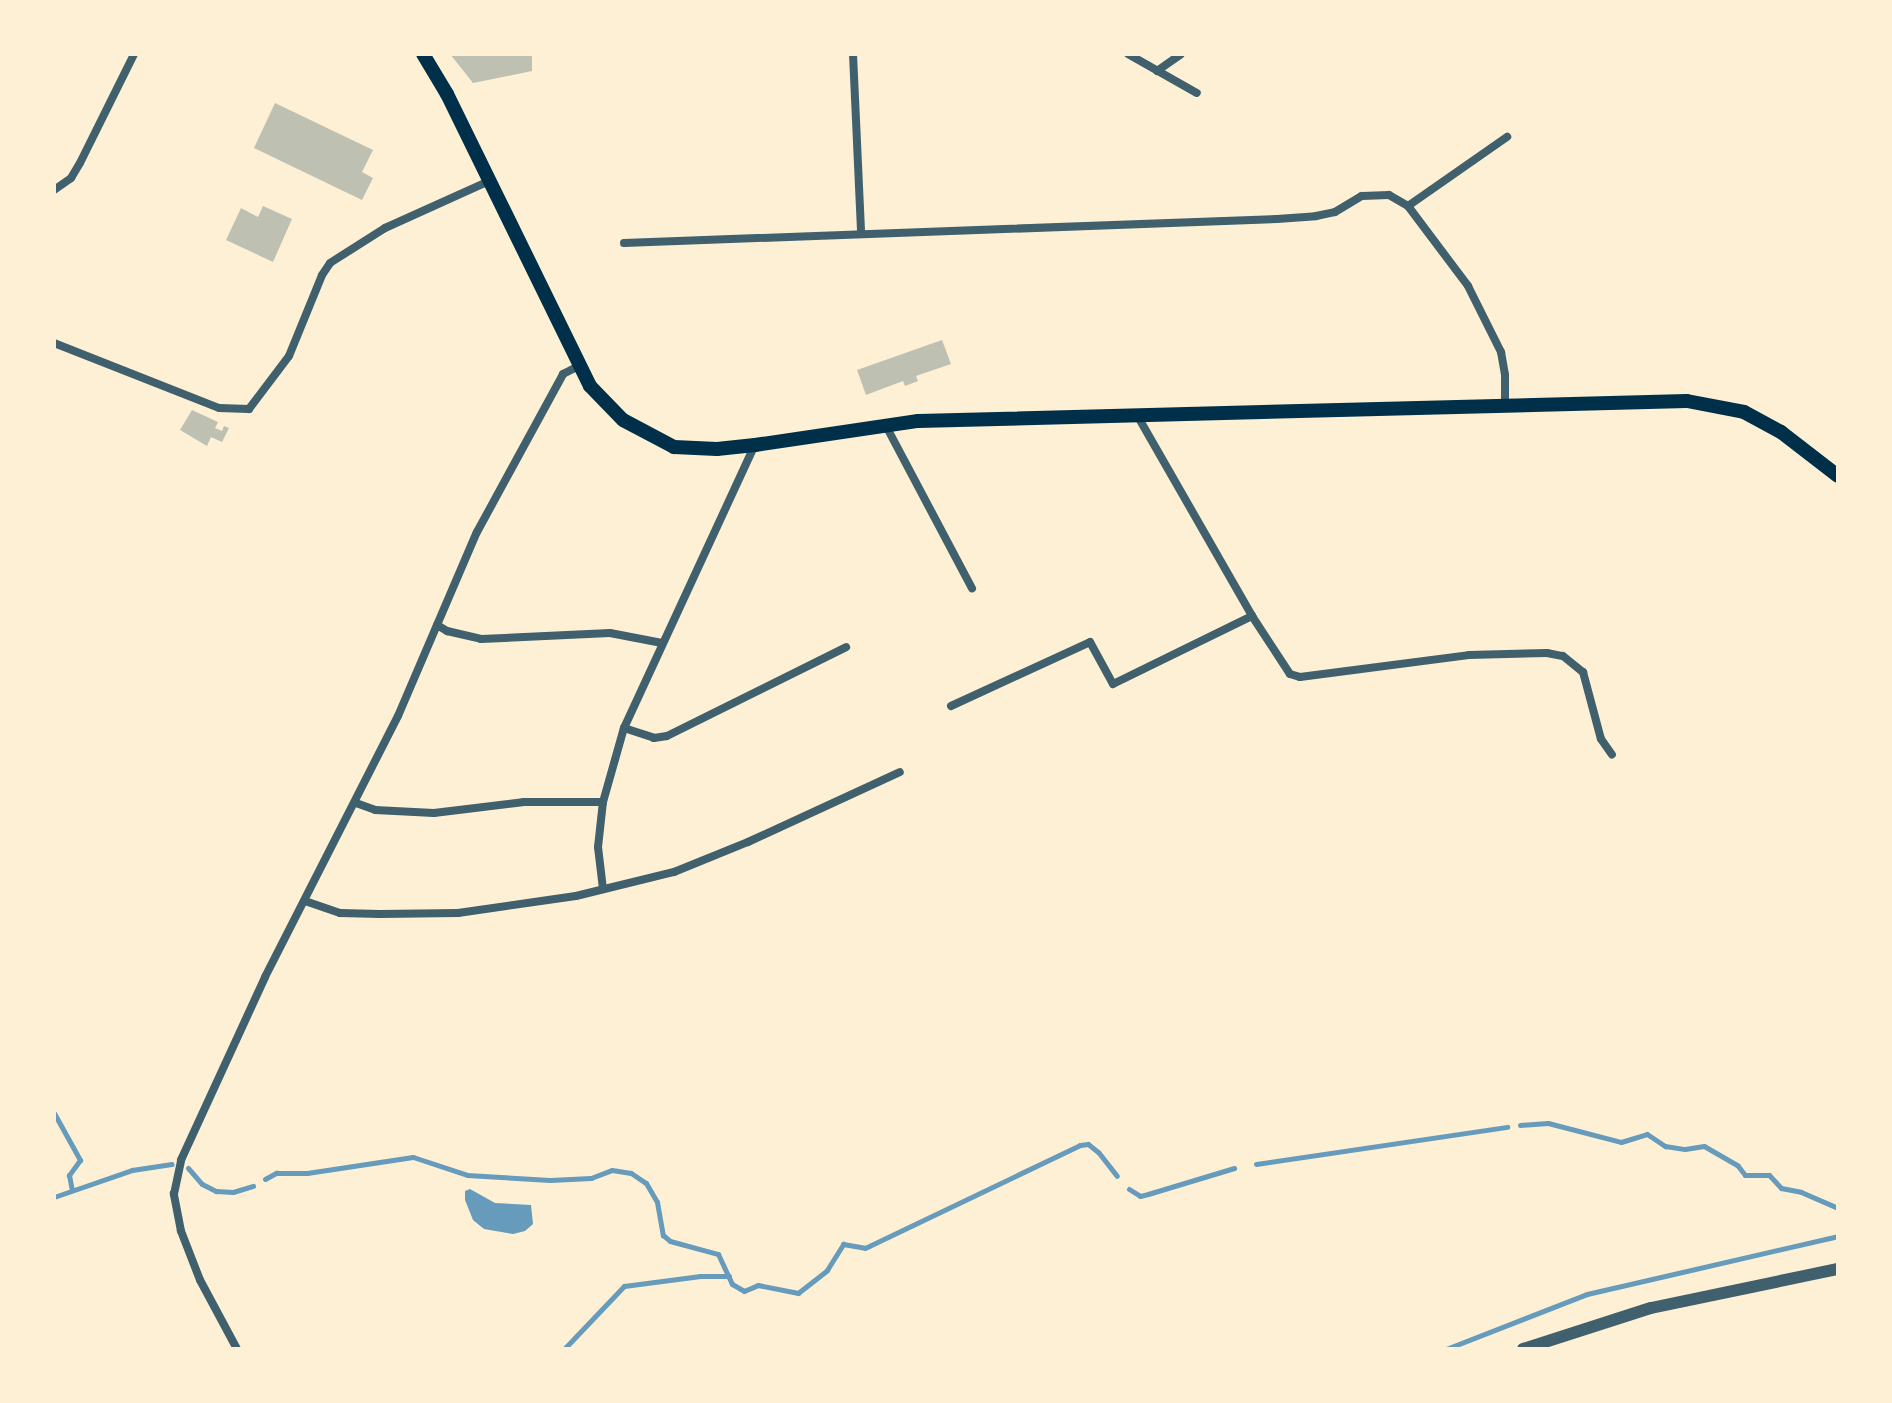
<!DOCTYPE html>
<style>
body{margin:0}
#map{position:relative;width:1892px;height:1403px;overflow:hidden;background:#fdf0d5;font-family:"Fira Sans",sans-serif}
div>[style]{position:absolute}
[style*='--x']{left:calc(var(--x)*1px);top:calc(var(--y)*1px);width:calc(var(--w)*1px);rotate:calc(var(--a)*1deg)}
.water>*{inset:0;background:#669bbc}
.stream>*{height:5px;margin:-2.5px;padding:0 2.5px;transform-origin:2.5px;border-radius:2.5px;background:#669bbc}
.building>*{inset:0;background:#bec0b2}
.minor>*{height:8px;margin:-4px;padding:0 4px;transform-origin:4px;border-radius:4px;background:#3f606c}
.tertiary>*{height:12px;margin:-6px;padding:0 6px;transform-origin:6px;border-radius:6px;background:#3f606c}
.secondary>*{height:14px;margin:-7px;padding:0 7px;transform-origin:7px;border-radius:7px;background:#003049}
span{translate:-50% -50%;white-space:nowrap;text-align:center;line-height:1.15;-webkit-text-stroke:6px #fdf0d5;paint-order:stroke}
.frame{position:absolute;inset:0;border:56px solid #fdf0d5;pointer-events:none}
</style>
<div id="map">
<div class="water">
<i style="clip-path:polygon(470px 1189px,495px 1203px,531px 1205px,533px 1224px,525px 1231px,513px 1234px,484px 1229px,473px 1220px,465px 1200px,465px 1191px)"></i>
</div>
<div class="stream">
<i style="--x:54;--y:1113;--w:54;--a:61"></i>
<i style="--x:80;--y:1160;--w:19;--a:126"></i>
<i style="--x:69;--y:1175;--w:15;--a:79"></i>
<i style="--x:1520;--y:1125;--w:28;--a:-4"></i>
<i style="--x:1548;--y:1123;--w:75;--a:14.6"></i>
<i style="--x:1621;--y:1142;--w:27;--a:-17"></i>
<i style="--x:1647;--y:1134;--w:22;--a:34"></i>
<i style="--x:1665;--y:1146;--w:20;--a:9"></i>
<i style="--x:1685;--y:1149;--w:19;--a:-9"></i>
<i style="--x:1704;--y:1146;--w:39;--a:30"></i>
<i style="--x:1738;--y:1166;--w:11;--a:52"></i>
<i style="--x:1745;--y:1175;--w:24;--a:0"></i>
<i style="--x:1769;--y:1175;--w:18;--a:47"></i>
<i style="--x:1781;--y:1188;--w:20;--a:11"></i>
<i style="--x:1801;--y:1192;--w:40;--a:23.4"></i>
<i style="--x:1256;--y:1164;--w:254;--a:-8.4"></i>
<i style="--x:188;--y:1168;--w:21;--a:49"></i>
<i style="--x:202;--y:1184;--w:16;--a:27"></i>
<i style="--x:216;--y:1191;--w:17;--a:3"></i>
<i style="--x:233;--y:1192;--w:21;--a:-17"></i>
<i style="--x:265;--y:1179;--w:13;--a:-29"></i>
<i style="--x:276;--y:1173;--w:31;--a:0"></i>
<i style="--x:307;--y:1173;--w:107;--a:-8.6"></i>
<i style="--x:413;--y:1157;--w:57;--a:18.4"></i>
<i style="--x:467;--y:1175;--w:83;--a:3.4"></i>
<i style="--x:550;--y:1180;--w:41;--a:-2.8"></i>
<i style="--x:591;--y:1178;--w:22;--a:-21"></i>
<i style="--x:612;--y:1170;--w:19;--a:9"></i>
<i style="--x:631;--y:1173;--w:18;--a:34"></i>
<i style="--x:646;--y:1183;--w:22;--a:60"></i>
<i style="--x:657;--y:1202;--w:34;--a:80"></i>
<i style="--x:663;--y:1235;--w:9;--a:41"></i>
<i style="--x:670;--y:1241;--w:50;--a:15.2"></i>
<i style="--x:718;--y:1254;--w:33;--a:65"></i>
<i style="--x:732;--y:1284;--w:14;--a:30"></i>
<i style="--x:744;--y:1291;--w:15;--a:-23"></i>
<i style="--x:758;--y:1285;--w:41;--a:11.3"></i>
<i style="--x:798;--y:1293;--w:37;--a:-38"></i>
<i style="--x:827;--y:1270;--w:31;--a:-58"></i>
<i style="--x:843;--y:1244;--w:22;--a:10"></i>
<i style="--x:865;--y:1248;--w:238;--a:-25.6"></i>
<i style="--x:1080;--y:1145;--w:8;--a:-7"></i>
<i style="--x:1088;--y:1144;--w:14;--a:39"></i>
<i style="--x:1099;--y:1153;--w:29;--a:52"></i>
<i style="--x:1129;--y:1189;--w:13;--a:32"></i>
<i style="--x:1140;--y:1196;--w:8;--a:-14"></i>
<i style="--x:1148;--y:1194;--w:90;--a:-16.8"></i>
<i style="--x:54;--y:1197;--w:83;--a:-19.1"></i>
<i style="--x:132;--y:1170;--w:40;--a:-8.5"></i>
<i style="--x:564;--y:1349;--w:87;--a:-46.4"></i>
<i style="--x:624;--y:1286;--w:77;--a:-7.5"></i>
<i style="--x:700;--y:1276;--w:29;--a:0"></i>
<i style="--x:1446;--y:1349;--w:151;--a:-21.3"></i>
<i style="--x:1587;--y:1294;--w:258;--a:-13"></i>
</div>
<div class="building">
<i style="clip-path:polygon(450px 54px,532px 54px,532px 71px,473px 83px)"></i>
<i style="clip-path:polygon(275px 103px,373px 150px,362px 172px,373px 178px,362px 200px,254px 148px)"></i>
<i style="clip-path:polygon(263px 206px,292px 219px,273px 262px,226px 240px,241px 208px,258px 217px)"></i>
<i style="clip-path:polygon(942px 340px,951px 364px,916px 376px,918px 381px,905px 386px,903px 381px,866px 395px,857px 370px)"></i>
<i style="clip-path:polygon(192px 410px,218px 422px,215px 428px,222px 431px,224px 426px,229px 428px,222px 442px,211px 437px,207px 446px,180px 430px)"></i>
</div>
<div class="minor">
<i style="--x:853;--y:54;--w:179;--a:87.4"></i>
<i style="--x:1128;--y:54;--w:79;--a:29.5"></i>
<i style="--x:1157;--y:71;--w:29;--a:-35"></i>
<i style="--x:54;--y:190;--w:21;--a:-35"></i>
<i style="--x:71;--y:178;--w:17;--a:-59"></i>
<i style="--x:80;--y:163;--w:122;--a:-63.6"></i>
<i style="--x:1408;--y:206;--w:121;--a:-34.9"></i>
<i style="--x:624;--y:243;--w:653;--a:-2.1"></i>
<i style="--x:1277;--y:219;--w:39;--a:-4"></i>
<i style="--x:1316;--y:216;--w:19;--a:-12"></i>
<i style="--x:1335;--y:212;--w:31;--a:-31"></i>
<i style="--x:1362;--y:196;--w:27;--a:-2"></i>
<i style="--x:1389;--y:195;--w:22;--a:30"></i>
<i style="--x:1408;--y:206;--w:100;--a:53.1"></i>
<i style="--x:1468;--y:286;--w:74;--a:63.4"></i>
<i style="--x:1501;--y:352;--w:23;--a:80"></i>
<i style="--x:1505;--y:375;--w:31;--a:90"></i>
<i style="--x:54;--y:343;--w:177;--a:21.5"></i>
<i style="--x:219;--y:408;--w:30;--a:2"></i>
<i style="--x:249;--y:409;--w:66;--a:-53"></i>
<i style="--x:289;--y:356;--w:87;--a:-67.8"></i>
<i style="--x:322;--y:275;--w:14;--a:-56"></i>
<i style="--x:330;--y:263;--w:65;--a:-32.5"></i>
<i style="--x:385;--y:228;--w:114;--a:-24.3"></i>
<i style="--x:1137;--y:415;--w:232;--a:60.2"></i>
<i style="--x:1252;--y:616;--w:69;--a:56.8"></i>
<i style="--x:1290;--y:674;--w:10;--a:17"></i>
<i style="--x:1300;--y:677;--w:170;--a:-7.4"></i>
<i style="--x:1469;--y:655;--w:78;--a:-1.5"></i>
<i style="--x:1547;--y:653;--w:16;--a:11"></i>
<i style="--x:1563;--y:656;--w:26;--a:39"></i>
<i style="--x:1583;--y:672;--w:69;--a:75"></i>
<i style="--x:1601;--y:739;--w:19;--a:55"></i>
<i style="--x:885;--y:424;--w:186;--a:62.1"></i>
<i style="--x:437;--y:625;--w:12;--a:31"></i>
<i style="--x:447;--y:631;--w:35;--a:13"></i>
<i style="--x:481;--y:639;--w:129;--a:-2.7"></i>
<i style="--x:610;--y:633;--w:53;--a:10.9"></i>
<i style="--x:951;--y:706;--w:153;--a:-24.7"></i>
<i style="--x:1090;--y:642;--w:48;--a:61.3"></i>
<i style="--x:1113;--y:684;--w:155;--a:-26.1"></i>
<i style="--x:624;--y:728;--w:32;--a:18"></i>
<i style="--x:654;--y:738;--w:13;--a:-9"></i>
<i style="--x:667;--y:736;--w:200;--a:-26.4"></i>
<i style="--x:356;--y:803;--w:20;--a:20"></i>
<i style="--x:375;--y:810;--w:59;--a:2.9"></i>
<i style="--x:434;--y:813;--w:91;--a:-7"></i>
<i style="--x:524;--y:802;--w:79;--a:0"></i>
<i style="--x:603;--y:889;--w:42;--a:-96.8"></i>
<i style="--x:598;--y:847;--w:45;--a:-83.7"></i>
<i style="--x:603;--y:802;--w:77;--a:-74.2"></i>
<i style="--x:624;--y:728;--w:312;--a:-65.2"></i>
<i style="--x:305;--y:901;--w:37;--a:19"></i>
<i style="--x:340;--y:913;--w:40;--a:1.4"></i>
<i style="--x:380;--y:914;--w:78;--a:-0.7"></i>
<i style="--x:458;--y:913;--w:119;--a:-8.2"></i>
<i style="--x:576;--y:896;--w:101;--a:-13.8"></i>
<i style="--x:674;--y:872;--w:80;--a:-22.1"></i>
<i style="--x:748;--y:842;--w:167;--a:-24.7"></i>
<i style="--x:237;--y:1349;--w:78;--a:-118.2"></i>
<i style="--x:200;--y:1280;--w:53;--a:-111.2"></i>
<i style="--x:181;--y:1231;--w:38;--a:-101"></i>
<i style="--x:174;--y:1194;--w:35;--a:-78"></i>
<i style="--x:181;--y:1160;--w:201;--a:-65.3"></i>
<i style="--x:265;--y:977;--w:293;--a:-63"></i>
<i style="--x:398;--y:716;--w:200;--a:-66.8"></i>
<i style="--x:477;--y:532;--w:180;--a:-61.4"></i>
<i style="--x:563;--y:374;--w:18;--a:-27"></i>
</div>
<div class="tertiary">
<i style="--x:1523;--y:1349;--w:134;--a:-17.8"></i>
<i style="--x:1651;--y:1308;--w:191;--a:-11.8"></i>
</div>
<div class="secondary">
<i style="--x:423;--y:54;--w:47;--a:59"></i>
<i style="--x:447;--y:94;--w:325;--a:63.9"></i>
<i style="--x:590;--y:386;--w:47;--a:45.9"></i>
<i style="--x:623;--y:420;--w:58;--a:27.9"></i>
<i style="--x:674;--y:447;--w:43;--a:2.7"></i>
<i style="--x:717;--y:449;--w:38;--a:-6"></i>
<i style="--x:755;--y:445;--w:165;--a:-8.4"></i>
<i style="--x:918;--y:421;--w:769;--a:-1.49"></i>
<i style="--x:1687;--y:401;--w:58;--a:10.9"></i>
<i style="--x:1744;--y:412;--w:42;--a:28.4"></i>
<i style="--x:1781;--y:432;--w:72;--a:37.7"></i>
</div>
<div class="frame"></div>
</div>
